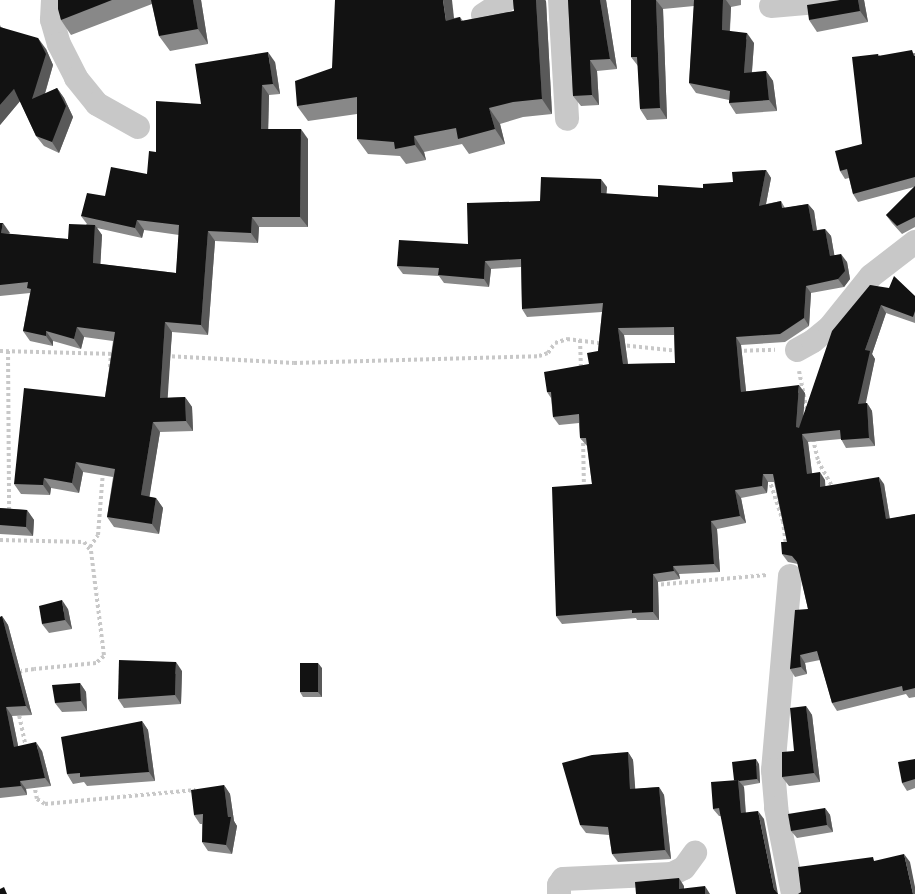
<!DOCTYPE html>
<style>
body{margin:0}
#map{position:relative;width:915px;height:894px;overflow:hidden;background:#fff;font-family:Signika,sans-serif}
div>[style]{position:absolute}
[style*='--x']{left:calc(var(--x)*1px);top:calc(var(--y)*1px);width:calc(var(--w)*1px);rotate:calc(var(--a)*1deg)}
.path>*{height:4px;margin-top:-2px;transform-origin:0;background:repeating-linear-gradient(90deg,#c8c8c8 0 3px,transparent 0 6px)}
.street>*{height:24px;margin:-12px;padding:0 12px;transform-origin:12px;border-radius:12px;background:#c8c8c8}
.wall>*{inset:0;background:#888}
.shaded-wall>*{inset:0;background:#595959}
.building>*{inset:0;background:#121212}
span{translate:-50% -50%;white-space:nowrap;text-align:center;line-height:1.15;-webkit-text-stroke:6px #fff;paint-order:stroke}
</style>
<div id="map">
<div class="path">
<i style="--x:580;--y:340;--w:29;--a:88"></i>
<i style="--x:621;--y:345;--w:58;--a:5.9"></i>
<i style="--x:0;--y:351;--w:116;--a:1.5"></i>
<i style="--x:8;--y:351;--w:161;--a:89.6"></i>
<i style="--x:738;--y:351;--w:37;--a:-2"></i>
<i style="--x:166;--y:356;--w:128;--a:3.1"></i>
<i style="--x:294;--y:363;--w:245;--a:-1.6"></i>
<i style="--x:539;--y:356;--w:9;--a:-18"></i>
<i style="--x:548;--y:353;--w:12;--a:-55"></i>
<i style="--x:555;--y:343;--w:13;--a:-18"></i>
<i style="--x:567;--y:339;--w:34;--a:7"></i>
<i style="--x:110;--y:367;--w:14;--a:-86"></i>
<i style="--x:799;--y:371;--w:41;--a:78.7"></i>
<i style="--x:583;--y:437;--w:52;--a:88.9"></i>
<i style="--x:813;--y:439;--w:23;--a:77"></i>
<i style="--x:818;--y:461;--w:33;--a:61"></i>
<i style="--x:769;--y:479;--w:44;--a:71.6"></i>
<i style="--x:783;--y:521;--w:26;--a:83"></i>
<i style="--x:0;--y:540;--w:84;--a:1.4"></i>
<i style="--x:84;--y:542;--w:11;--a:52"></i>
<i style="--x:91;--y:551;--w:106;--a:82.9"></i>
<i style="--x:104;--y:656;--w:11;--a:139"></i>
<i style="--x:96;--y:663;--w:62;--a:174.5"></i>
<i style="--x:34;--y:669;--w:13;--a:171"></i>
<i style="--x:21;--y:671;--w:5;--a:127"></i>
<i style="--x:90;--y:547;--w:14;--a:-56"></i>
<i style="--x:98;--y:535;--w:64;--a:-85.5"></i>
<i style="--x:655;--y:585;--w:112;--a:-5.1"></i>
<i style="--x:18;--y:710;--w:38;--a:78"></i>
<i style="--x:34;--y:784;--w:15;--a:79"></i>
<i style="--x:37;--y:799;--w:9;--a:32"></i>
<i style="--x:45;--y:804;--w:151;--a:-5.3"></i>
</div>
<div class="street">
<i style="--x:53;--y:0;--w:20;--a:93"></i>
<i style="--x:52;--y:20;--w:25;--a:74"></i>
<i style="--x:59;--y:44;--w:38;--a:63"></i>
<i style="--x:76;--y:78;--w:33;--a:51"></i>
<i style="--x:97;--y:104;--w:47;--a:29.3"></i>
<i style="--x:560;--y:0;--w:119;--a:86.6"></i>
<i style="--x:771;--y:6;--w:69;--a:-5"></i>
<i style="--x:483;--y:15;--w:27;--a:-33"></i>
<i style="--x:797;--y:350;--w:18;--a:-29"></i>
<i style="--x:813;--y:341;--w:22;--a:-39"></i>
<i style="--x:830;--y:327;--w:65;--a:-51.2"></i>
<i style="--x:871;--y:276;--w:56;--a:-37.7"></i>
<i style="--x:790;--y:576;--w:195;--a:95"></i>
<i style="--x:773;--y:770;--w:38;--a:85"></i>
<i style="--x:776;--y:808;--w:88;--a:78.8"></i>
<i style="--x:559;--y:894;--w:9;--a:-90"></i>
<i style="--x:559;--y:885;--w:7;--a:-56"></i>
<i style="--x:563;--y:879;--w:109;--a:-2.6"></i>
<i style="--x:672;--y:874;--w:13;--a:-27"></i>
<i style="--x:684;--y:868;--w:19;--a:-54"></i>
</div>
<div class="wall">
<i style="clip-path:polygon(58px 0,201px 0,208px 44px,170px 51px,159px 36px,152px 4px,71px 35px,61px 20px)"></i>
<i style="clip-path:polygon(513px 0,545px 0,546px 1px,552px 114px,523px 117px,500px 124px,505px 144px,469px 154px,462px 144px,424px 152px,426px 160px,406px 164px,400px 156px,368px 154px,357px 139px,357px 114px,308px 121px,297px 106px,332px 68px,454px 18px,460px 17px,463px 21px,514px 11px)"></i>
<i style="clip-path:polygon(568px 0,606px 0,617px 69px,597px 71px,599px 105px,581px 106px,573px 96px)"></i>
<i style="clip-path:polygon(631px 0,741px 0,741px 5px,731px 7px,730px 31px,754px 43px,752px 72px,766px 71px,773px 81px,777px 111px,736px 114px,729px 103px,729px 100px,696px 93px,689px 83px,694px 6px,663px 9px,667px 119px,647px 120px,640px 109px,638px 66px,631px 57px)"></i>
<i style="clip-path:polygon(840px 0,864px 0,868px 22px,817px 32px,809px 20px)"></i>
<i style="clip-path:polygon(0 25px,1px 27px,46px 49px,53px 65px,45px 94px,57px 88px,64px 98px,73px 117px,59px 153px,44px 146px,36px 136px,20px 101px,0 125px)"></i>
<i style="clip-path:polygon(915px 53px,915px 227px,902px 234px,892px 223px,886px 215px,914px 187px,858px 202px,853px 194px,849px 178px,845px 179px,840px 171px,862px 144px,878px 54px,880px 56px)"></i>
<i style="clip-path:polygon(evenodd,275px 62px,280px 94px,269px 95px,268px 129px,308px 139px,308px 227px,259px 227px,258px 243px,215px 241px,208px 335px,172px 332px,167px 398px,185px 397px,192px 407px,193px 431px,160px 432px,149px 497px,156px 498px,163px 508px,159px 534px,114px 527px,107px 517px,113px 477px,83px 472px,79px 493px,51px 488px,50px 495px,21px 494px,14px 484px,105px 397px,113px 341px,84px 337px,81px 349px,53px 341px,53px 346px,30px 341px,23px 331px,30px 293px,0 296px,0 223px,10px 234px,68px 239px,87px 224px,81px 216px,105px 196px,147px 174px,156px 152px,201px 104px,275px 62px,97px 228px,142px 238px,144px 230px,179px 235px,176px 273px,100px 264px,102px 235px,97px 228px)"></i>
<i style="clip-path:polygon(evenodd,766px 170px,771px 178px,766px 204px,781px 201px,785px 208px,808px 204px,814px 211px,817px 230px,825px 229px,831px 236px,834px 255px,847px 262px,850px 279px,844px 287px,811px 293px,809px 326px,785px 342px,741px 345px,746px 391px,805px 393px,803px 416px,870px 285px,915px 296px,915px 323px,886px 313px,872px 354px,875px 359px,865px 403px,867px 403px,872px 411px,875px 446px,846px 448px,841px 439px,808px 442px,812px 473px,825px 480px,825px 486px,884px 484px,890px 519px,915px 514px,915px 697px,909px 698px,906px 694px,837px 711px,832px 703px,820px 660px,805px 663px,807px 674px,795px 677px,790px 669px,808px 609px,798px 564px,788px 562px,782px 554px,787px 542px,774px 482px,768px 482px,767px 493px,741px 498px,746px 523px,717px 529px,720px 572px,679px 574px,680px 579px,658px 582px,659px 620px,637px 620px,636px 618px,562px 624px,556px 616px,592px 484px,587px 446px,580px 438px,579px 423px,559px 425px,553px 417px,551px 398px,547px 392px,589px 364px,598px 351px,602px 312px,527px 317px,522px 309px,521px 267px,491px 269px,489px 287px,444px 283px,439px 276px,403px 274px,397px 266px,468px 244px,540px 201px,607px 187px,606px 194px,658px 197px,733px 182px,766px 170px,624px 335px,674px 335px,675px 363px,628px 364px,624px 335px)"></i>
<i style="clip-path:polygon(0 508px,27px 510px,34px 520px,33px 536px,0 534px)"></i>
<i style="clip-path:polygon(68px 609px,72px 629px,49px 633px,42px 624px)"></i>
<i style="clip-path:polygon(2px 616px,8px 625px,32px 715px,12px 716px,18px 746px,42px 751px,51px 786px,26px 789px,27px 795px,0 798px,0 617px)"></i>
<i style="clip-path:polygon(322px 668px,322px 697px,303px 697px,300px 692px)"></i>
<i style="clip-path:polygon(182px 671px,181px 704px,124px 708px,118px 699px)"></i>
<i style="clip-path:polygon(80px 683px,86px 692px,87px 711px,62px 712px,55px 703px)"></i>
<i style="clip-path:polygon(806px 706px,812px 715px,820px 782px,789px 786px,782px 777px,794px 751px)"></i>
<i style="clip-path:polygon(142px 721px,148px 730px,155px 781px,87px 786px,84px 782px,73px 784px,67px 774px)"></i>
<i style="clip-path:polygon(628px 752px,633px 760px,635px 789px,659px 787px,664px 795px,671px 859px,618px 862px,612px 854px,609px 835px,586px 833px,580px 825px)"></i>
<i style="clip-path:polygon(915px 759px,915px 788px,907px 791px,902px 783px)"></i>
<i style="clip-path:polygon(759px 764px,760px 783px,743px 786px,744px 787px,746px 813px,764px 819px,719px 816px,713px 809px,734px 780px)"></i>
<i style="clip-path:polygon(224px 785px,230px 794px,234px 821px,237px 826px,232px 854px,208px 851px,202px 842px,202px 824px,200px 824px,194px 815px)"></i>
<i style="clip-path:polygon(825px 808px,830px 815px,833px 832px,797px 838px,791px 831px)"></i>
</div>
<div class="shaded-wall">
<i style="clip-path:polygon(193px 0,201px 0,208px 44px,198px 29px)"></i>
<i style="clip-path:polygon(443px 0,452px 0,456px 36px,446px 21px)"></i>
<i style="clip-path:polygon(536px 0,545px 0,546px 1px,552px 114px,542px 99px)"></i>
<i style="clip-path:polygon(600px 0,606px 0,617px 69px,610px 59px)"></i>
<i style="clip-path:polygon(656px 0,663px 9px,667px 119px,660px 108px)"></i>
<i style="clip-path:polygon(723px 0,726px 0,731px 7px,729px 41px,722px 30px)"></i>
<i style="clip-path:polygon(858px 0,864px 0,868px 22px,860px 11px)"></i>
<i style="clip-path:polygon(747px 33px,754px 43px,751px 83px,744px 73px)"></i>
<i style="clip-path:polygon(38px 38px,46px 49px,53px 65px,40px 110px,32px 99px)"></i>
<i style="clip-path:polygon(268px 52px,275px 62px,280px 94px,273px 84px)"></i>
<i style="clip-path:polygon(590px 60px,597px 71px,599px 105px,592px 95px)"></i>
<i style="clip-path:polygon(766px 71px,773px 81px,777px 111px,769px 100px)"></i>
<i style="clip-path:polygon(262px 85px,269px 95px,268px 139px,261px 129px)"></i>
<i style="clip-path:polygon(57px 88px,64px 98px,73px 117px,59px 153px,52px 142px)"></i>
<i style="clip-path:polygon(14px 89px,21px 100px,0 125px,0 105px)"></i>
<i style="clip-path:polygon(489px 108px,500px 124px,505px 144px,495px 129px)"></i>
<i style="clip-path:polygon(301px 129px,308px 139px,308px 227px,300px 217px)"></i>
<i style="clip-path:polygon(414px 136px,424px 152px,426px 160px,415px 145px)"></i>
<i style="clip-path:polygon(766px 170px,771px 178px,764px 214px,759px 206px)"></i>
<i style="clip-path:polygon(601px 179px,607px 187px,606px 201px,601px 193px)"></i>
<i style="clip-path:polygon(808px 204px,814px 211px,818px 239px,813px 231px)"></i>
<i style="clip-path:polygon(252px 217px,259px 227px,258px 243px,251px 233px)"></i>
<i style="clip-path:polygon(137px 220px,144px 230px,142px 238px,135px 228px)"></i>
<i style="clip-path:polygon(3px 223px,10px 233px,1px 233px)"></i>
<i style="clip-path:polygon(95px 225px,102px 235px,100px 273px,93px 263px)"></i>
<i style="clip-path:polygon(825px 229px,831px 236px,836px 264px,830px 256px)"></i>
<i style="clip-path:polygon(208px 231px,215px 241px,208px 335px,201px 325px)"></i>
<i style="clip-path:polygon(841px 254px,847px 262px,850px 279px,844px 287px,838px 279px)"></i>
<i style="clip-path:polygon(485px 261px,491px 269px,489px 287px,484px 279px)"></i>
<i style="clip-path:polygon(806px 286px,811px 293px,809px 326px,804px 318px)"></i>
<i style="clip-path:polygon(881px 305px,886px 313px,872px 354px,875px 359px,864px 412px,858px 404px,865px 350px)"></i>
<i style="clip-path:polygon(165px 322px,172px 332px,167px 408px,160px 398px)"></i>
<i style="clip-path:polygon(77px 327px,84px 337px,81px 349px,74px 339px)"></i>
<i style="clip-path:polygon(618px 328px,624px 335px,629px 372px,623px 364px)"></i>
<i style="clip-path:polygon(46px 331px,53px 341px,53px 346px,46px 336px)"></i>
<i style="clip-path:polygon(736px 337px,741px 345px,747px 400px,741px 392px)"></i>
<i style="clip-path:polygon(799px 385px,805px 393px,802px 435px,796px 427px)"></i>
<i style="clip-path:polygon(185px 397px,192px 407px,193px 431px,186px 421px)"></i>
<i style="clip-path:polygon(867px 403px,872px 411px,875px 446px,869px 438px)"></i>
<i style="clip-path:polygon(153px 422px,160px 432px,148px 506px,141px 495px)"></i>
<i style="clip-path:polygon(802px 434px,808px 442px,813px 481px,807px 474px)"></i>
<i style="clip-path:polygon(76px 462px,83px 472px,79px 493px,72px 483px)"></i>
<i style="clip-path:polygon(820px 472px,825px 480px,826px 495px,820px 487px)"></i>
<i style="clip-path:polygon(763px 474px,768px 482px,767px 493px,762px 486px)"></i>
<i style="clip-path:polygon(879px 477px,884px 484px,891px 527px,886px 519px)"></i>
<i style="clip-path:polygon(44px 478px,51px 488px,50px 495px,43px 485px)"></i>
<i style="clip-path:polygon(735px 490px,741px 498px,746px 523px,740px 516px)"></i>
<i style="clip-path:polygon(156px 498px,163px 508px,159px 534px,152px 524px)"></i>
<i style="clip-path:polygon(27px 510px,34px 520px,33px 536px,26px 527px)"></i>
<i style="clip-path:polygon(711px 521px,717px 529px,720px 572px,714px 564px)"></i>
<i style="clip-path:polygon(673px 566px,679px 574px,680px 579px,674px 571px)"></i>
<i style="clip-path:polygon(653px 574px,658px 582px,659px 620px,653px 612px)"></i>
<i style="clip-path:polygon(62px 600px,68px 609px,72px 629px,65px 620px)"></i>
<i style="clip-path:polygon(2px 616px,8px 625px,32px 715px,26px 706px)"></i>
<i style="clip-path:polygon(800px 655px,805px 663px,807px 674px,801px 667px)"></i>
<i style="clip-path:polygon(176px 662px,182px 671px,181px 704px,175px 695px)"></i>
<i style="clip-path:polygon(318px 663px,322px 668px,322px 697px,318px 692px)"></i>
<i style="clip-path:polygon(80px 683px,86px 692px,87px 711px,81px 701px)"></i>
<i style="clip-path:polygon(806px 706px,812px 715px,820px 782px,814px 773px)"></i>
<i style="clip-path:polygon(6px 707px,12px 716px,20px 755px,14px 747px)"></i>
<i style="clip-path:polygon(142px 721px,148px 730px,155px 781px,149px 772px)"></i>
<i style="clip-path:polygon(36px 742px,42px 751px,51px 786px,45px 778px)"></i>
<i style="clip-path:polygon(628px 752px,633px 760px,636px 798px,630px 789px)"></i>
<i style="clip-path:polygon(756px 759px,759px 764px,760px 783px,757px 779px)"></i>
<i style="clip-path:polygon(738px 780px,744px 787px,746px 821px,741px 813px)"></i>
<i style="clip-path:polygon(20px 781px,26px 789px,27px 795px,21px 786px)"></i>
<i style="clip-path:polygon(224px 785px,230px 794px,234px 821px,237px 826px,232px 854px,226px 845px,228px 817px)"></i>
<i style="clip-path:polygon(659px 787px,664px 795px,671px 859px,665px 850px)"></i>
<i style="clip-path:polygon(825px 808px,830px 815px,833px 832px,827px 825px)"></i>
<i style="clip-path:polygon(758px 811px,764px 819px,778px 894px,777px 894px,774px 889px)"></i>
<i style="clip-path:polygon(904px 854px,910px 862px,915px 887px,915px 894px,913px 894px)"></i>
<i style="clip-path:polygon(679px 878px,684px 886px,684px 894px,679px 889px)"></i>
<i style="clip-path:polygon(705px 886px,710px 894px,705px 894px)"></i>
</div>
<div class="building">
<i style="clip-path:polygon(58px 0,112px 0,61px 20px,58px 9px)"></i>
<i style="clip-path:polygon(151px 0,193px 0,198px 29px,159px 36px)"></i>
<i style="clip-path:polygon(335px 0,443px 0,446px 21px,460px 17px,461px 21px,514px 11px,513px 0,536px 0,542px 99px,513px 102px,489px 108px,495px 129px,458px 139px,456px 128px,414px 136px,415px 145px,395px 149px,394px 142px,357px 139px,357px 97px,297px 106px,295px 81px,332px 68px)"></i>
<i style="clip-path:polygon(568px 0,600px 0,610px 59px,590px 60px,592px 95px,573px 96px)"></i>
<i style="clip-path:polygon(631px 0,656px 0,660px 108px,640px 109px,637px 57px,631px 57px)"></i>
<i style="clip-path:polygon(694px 0,723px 0,722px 30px,747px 33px,744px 73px,766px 71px,769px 100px,729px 103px,730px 91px,689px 83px)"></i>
<i style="clip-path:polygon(840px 0,858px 0,860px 11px,809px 20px,807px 5px)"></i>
<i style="clip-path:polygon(0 27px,38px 38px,46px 54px,32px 99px,57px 88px,66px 106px,52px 142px,36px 136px,14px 89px,0 105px)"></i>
<i style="clip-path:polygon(912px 50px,914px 56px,915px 56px,915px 177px,853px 194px,847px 169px,840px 171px,835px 151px,862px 144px,852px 57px,878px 54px,878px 56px)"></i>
<i style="clip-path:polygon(268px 52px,273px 84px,262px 85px,261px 129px,301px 129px,300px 217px,252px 217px,251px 233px,208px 231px,201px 325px,165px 322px,160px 398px,185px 397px,186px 421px,153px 422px,141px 495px,156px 498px,152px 524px,107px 517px,115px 469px,76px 462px,72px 483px,44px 478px,43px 485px,14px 484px,24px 388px,105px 397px,115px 332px,77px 327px,74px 339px,46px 331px,46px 336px,23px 331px,31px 289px,27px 288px,28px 282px,0 285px,0 223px,3px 223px,1px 233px,68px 239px,69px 224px,95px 225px,93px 263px,176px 273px,179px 225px,137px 220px,135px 228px,81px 216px,87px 193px,105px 196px,111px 167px,147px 174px,149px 151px,156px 152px,156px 101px,201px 104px,195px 64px)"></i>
<i style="clip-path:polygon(evenodd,766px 170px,759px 206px,781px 201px,782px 208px,808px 204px,813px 231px,825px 229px,830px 256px,841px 254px,845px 271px,838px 279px,806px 286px,804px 318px,780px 334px,736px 337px,741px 392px,799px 385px,796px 427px,799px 428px,832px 331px,870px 285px,889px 288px,894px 276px,915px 296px,915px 311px,913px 317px,881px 305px,865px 350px,870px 351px,858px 404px,867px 403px,869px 438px,841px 440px,840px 430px,802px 434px,807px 474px,820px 472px,820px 487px,879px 477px,886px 519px,915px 514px,915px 688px,903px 691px,902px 686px,832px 703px,817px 651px,800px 655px,801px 667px,790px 669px,795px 610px,808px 609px,797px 562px,792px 556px,782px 554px,781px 542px,787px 542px,773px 474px,763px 474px,762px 486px,735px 490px,740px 516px,711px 521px,714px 564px,673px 566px,674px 571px,653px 574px,653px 612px,632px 613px,632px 610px,556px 616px,552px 487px,592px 484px,586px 438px,580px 438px,579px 414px,553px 417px,551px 392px,547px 392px,544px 372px,589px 364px,587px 353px,598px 351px,603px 303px,522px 309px,521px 259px,485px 261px,484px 279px,438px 275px,439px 268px,397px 266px,399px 240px,468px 244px,467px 203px,540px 201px,541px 177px,601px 179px,601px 193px,658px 197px,658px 185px,703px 188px,703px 184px,733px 182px,732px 172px,766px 170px,674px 327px,675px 363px,623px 364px,618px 328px,674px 327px)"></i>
<i style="clip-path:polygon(915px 186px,915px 217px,897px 226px,886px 215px)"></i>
<i style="clip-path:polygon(0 508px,27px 510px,26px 527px,0 525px)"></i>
<i style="clip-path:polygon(62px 600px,65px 620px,42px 624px,39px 606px)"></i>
<i style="clip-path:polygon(2px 616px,26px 706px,6px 707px,14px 747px,36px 742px,45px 778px,20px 781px,21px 786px,0 788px,0 617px)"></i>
<i style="clip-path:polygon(119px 660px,176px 662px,175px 695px,118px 699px)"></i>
<i style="clip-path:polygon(300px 663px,318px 663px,318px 692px,300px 692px)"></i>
<i style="clip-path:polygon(80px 683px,81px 701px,55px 703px,52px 685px)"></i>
<i style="clip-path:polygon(806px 706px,814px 773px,782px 777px,782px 752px,794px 751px,790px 708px)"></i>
<i style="clip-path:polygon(142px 721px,149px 772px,80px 777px,80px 773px,67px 774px,61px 737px)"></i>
<i style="clip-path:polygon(628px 752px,630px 789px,659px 787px,665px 850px,612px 854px,608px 827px,580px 825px,562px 763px,592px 755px)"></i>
<i style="clip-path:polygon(756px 759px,757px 779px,739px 781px,738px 780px,734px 780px,732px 762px)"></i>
<i style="clip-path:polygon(915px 759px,915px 779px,902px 783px,898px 762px)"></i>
<i style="clip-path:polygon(738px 780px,741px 813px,758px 811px,774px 889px,778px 894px,736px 894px,719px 808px,713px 809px,711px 782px)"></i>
<i style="clip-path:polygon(224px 785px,228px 817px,231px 817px,226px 845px,202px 842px,203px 814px,194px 815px,191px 790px)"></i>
<i style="clip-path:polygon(825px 808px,827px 825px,791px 831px,788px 814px)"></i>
<i style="clip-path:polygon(904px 854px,913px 894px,798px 894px,801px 892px,798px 867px,873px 857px,874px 861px)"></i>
<i style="clip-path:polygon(679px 878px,679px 889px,705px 886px,705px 894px,636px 894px,635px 882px)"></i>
<i style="clip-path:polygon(4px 887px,7px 894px,0 894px,0 889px)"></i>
</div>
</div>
